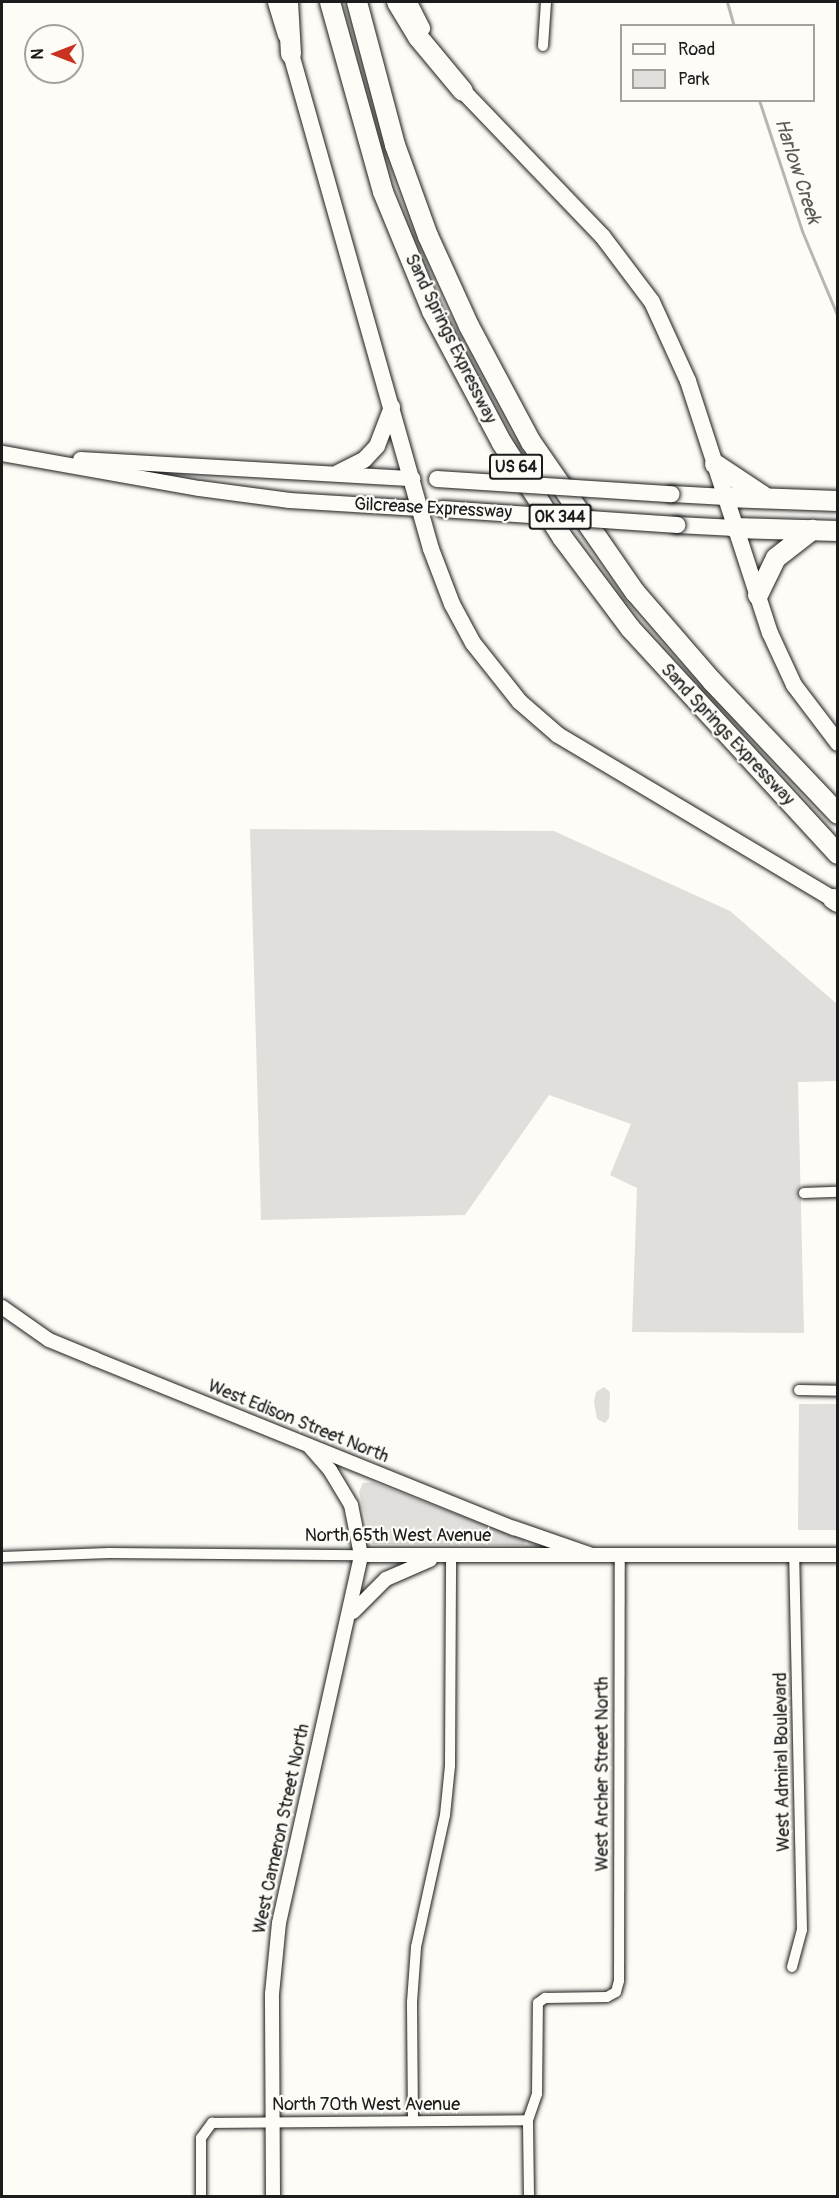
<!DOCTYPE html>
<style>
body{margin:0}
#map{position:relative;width:839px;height:2198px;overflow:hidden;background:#fdfcf7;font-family:Pangolin,sans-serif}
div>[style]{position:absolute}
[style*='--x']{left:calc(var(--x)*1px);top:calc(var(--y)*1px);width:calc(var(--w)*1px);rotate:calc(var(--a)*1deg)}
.green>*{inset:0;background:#e0dfdb}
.stream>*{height:3px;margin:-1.5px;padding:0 1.5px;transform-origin:1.5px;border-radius:1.5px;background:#b7b6b2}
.roads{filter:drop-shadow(0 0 2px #1c1c1c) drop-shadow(0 0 2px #1c1c1c)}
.minor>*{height:10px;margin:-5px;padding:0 5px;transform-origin:5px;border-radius:5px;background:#fdfcf7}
.tertiary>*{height:14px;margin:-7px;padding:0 7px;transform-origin:7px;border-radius:7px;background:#fdfcf7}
.secondary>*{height:15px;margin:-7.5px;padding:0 7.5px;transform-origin:7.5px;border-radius:7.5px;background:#fdfcf7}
.primary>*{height:16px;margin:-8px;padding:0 8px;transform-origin:8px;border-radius:8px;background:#fdfcf7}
.motorway>*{height:20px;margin:-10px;padding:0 10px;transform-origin:10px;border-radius:10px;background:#fdfcf7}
.bridges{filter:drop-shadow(0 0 2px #1c1c1c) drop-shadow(0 0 2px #1c1c1c)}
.primary-bridge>*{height:16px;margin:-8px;padding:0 8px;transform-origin:8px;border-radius:8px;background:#fdfcf7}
span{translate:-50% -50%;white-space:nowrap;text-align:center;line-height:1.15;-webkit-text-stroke:4.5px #fdfcf7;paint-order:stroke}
.shield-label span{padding:2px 4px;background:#fdfcf7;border:2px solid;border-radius:4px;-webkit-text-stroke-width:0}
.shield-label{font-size:16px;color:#1c1c1c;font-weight:700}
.street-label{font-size:18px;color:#1c1c1c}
.water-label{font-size:20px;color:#5a5a58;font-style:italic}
.frame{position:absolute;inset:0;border:3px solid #1c1c1c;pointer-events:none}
.legend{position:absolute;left:620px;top:24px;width:195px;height:78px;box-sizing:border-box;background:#fdfcf7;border:2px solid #a3a29f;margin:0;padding:8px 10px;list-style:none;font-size:18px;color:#1c1c1c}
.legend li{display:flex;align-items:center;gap:12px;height:30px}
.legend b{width:30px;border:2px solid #a3a29f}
.north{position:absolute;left:24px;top:24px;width:60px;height:60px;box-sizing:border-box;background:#fdfcf7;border:2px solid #a3a29f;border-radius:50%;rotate:270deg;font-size:16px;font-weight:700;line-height:24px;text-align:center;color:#1c1c1c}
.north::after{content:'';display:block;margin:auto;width:21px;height:27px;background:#c8321e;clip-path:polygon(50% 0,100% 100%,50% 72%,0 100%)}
</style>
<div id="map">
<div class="green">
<i style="clip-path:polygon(250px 829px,554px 831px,730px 911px,837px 1004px,837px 1081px,798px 1082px,804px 1333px,632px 1332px,637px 1188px,610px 1175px,631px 1124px,549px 1095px,465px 1215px,261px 1220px)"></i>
<i style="clip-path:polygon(604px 1387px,610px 1392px,609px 1418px,605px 1423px,597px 1419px,594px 1402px,596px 1392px)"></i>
<i style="clip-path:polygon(799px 1404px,837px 1404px,837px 1530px,798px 1530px)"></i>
<i style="clip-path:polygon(372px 1482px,525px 1540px,524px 1545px,372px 1544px,359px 1492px,363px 1483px)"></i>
</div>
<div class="stream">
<i style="--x:727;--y:2;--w:25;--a:74"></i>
<i style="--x:759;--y:100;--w:138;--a:71.8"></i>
<i style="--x:802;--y:231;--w:93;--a:67.3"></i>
</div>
<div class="roads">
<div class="minor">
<i style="--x:543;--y:46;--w:44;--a:-86.1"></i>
<i style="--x:804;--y:1193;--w:34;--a:-2"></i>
<i style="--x:799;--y:1390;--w:39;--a:1"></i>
<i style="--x:2;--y:1557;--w:107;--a:-2.1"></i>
<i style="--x:109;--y:1553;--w:252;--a:0.5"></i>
<i style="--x:792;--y:1967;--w:38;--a:-75"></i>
<i style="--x:802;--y:1930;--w:375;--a:-91.2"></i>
<i style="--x:413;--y:2121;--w:119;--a:-90.5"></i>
<i style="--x:412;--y:2002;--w:55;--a:-85.8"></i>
<i style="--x:416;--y:1947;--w:135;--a:-77.6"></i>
<i style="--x:445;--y:1815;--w:49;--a:-84.2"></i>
<i style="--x:450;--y:1766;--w:210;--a:-89.7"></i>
<i style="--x:201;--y:2196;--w:58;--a:-90"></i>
<i style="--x:201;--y:2138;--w:19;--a:-54"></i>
<i style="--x:212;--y:2123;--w:316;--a:-0.5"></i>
<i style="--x:529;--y:2196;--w:76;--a:-90.8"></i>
<i style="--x:528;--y:2120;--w:28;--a:-71"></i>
<i style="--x:537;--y:2094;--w:91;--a:-89.4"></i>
<i style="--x:538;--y:2003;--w:9;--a:-36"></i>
<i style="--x:545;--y:1998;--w:62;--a:-0.9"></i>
<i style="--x:607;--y:1997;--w:10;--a:-29"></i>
<i style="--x:616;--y:1992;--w:11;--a:-75"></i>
<i style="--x:619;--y:1981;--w:427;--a:-89.9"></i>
</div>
<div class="tertiary">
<i style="--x:2;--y:1307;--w:57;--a:35.1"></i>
<i style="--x:49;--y:1340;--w:50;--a:22.4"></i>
<i style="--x:95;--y:1359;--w:452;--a:22"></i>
<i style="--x:514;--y:1528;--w:79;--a:19.1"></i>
<i style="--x:361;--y:1555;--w:477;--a:0"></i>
<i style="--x:353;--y:1612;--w:47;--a:-45"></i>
<i style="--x:386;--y:1579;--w:48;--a:-23.4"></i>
<i style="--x:273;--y:2196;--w:202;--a:-90.3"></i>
<i style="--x:272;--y:1994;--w:71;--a:-84.4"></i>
<i style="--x:279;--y:1923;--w:377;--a:-77.4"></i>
<i style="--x:361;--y:1555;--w:51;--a:-101.3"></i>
<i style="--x:351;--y:1505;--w:41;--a:-121"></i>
<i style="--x:330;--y:1470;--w:32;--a:-131"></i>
</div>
<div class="secondary">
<i style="--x:275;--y:2;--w:34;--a:73"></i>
<i style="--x:409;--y:2;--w:29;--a:63"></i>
<i style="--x:2;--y:453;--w:200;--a:10.1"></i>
<i style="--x:199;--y:488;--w:91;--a:7.6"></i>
<i style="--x:289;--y:500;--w:130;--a:3.5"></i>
<i style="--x:80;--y:459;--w:333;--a:3.3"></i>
</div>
<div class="primary">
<i style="--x:291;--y:54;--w:514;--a:74.21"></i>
<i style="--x:431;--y:549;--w:59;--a:69.1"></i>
<i style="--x:452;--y:604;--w:44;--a:61.7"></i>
<i style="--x:473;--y:643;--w:75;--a:51.5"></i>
<i style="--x:520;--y:702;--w:50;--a:41"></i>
<i style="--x:558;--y:735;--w:320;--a:30.8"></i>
<i style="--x:463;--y:91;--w:202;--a:46.2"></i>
<i style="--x:603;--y:237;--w:81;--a:53"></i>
<i style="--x:652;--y:302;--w:87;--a:65.5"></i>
<i style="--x:688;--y:381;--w:265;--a:72"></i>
<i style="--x:770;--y:633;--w:57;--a:65.2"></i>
<i style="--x:794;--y:685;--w:73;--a:52.8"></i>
<i style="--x:338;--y:473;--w:29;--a:-27"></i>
<i style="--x:364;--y:460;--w:19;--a:-47"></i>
<i style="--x:377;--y:446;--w:42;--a:-69"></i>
<i style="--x:672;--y:494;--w:54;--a:3.2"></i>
<i style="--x:677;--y:525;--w:58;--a:3"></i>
</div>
<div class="motorway">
<i style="--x:288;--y:2;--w:52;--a:86.7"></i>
<i style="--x:330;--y:2;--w:197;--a:74.4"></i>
<i style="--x:383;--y:192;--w:129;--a:67.6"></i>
<i style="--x:432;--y:311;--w:149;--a:62.1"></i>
<i style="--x:502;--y:443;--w:112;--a:57.4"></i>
<i style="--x:562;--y:537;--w:114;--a:53.2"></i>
<i style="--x:630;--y:628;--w:307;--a:47.4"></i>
<i style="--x:357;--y:2;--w:148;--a:75.1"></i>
<i style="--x:395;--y:145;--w:97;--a:70.1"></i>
<i style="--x:428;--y:236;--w:99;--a:65.5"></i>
<i style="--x:469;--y:326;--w:132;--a:61.9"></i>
<i style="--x:531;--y:442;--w:183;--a:55.3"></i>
<i style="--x:635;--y:592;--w:118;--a:49.1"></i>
<i style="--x:712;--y:681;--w:183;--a:46.5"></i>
<i style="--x:397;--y:2;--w:41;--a:59"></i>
<i style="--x:418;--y:37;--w:70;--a:50.2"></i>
<i style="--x:715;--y:464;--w:58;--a:33.7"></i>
<i style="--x:726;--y:497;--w:112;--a:2"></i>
<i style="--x:735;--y:528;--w:103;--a:1.7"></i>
<i style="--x:758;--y:595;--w:41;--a:-64.1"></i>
<i style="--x:776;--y:558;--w:46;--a:-37.9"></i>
<i style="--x:833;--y:899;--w:6;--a:31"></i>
</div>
</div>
<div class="bridges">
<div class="primary-bridge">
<i style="--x:437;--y:479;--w:235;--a:3.7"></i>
<i style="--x:442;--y:509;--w:236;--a:3.9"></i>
</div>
</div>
<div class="shield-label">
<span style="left:516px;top:467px">US 64</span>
<span style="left:560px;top:517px">OK 344</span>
</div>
<div class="street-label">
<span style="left:450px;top:339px;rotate:64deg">Sand Springs Expressway</span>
<span style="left:433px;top:509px;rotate:3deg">Gilcrease Expressway</span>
<span style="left:727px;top:735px;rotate:47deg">Sand Springs Expressway</span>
<span style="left:298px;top:1422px;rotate:22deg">West Edison Street North</span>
<span style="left:398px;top:1536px">North 65th West Avenue</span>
<span style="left:783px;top:1762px;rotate:-91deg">West Admiral Boulevard</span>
<span style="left:603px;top:1774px;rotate:-90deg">West Archer Street North</span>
<span style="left:282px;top:1829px;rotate:-78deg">West Cameron Street North</span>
<span style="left:366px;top:2105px">North 70th West Avenue</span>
</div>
<div class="water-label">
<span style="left:798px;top:171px;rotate:72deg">Harlow Creek</span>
</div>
<div class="frame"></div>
<ul class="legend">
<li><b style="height:8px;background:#fdfcf7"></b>Road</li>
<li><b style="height:16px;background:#e0dfdb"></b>Park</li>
</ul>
<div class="north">N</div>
</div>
